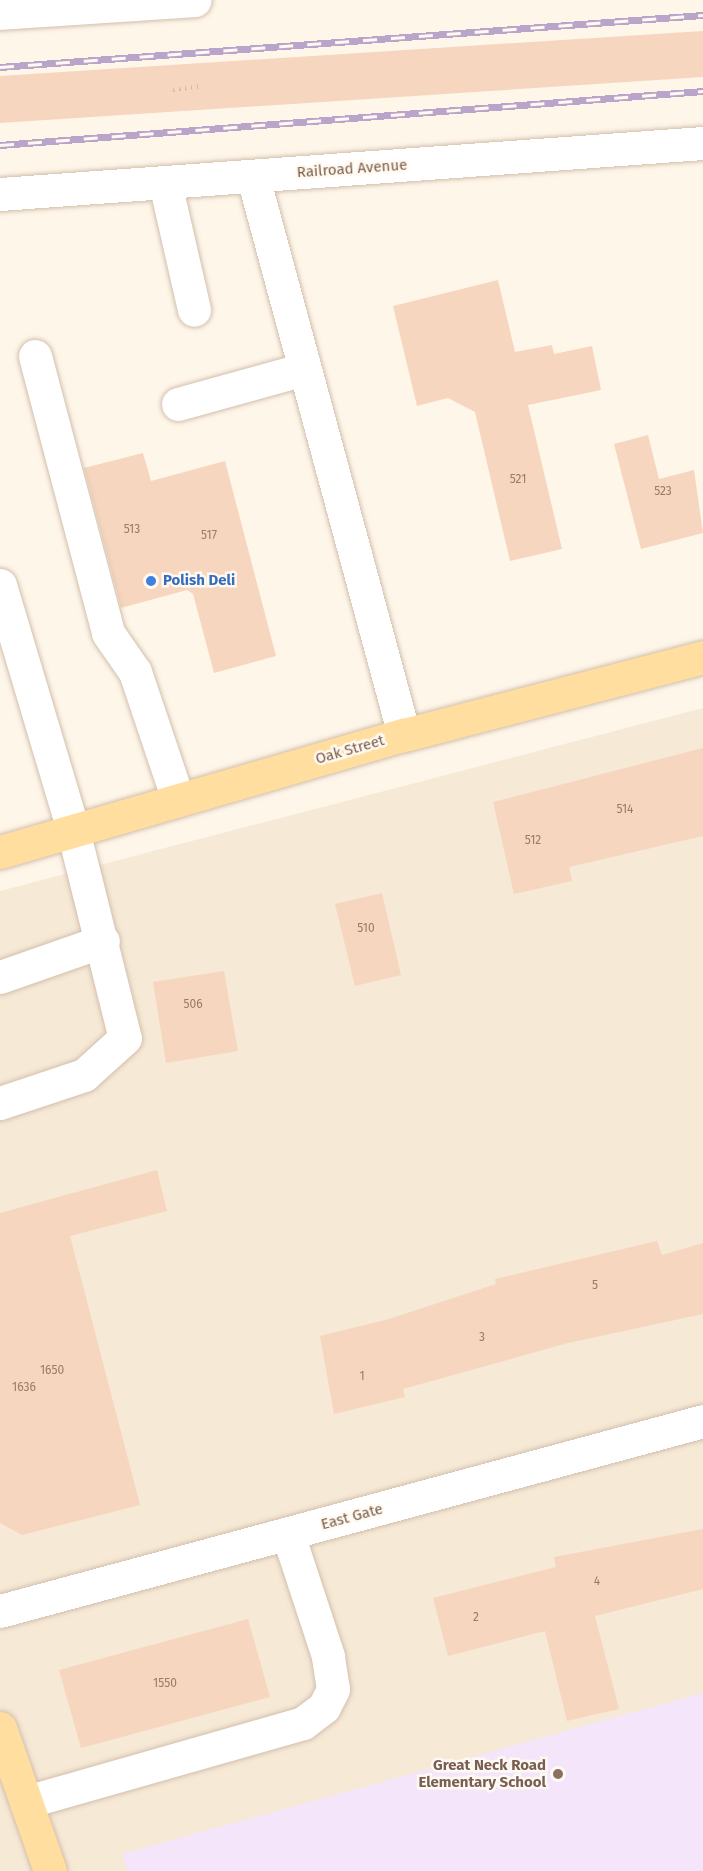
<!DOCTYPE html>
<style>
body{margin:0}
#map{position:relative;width:703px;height:1871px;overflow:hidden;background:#fef6e9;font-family:"Fira Sans",sans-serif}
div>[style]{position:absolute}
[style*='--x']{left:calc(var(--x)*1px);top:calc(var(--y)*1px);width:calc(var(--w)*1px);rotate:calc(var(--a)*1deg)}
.residential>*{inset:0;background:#f6e9d6}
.education>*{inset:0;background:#f4e5fb}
.building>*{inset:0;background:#f6d6be}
.path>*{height:4px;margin-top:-2px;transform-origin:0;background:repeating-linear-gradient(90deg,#dcb9a0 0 1.5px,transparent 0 6px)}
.roads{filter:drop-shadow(0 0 2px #d2bfac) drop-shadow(0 0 2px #d2bfac)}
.minor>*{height:33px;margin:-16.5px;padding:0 16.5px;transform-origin:16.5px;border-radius:16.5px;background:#fff}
.major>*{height:33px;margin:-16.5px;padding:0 16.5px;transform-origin:16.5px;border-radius:16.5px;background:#ffde9f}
.rail>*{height:7px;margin-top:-3.5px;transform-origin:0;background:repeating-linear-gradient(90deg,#fffaf1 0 14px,#baa4ca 0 28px);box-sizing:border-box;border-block:2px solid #baa4ca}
.dots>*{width:16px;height:16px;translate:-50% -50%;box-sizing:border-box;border:3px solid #fffaf1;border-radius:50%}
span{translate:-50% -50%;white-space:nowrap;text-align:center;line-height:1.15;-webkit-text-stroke:5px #fffaf1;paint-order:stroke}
.number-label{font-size:12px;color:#9a7b66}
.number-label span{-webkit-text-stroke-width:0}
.street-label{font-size:15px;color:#7c5d49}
.shop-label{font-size:15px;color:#366cbe;font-weight:700}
.left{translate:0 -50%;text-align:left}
.education-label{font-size:15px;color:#785e54;font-weight:700}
.right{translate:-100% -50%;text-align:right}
</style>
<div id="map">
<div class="residential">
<i style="clip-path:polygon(703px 708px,703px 1871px,0 1871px,0 891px)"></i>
</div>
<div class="education">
<i style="clip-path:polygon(703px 1693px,703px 1871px,128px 1871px,122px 1854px)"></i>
</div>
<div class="building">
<i style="clip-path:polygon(703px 31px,703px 77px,0 123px,0 76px)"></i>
<i style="clip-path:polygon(498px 280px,515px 352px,552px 345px,554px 354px,592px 346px,601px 390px,528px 405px,562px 549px,510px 561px,475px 412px,448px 398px,417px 406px,393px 306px)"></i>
<i style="clip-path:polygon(648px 435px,659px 479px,694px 470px,703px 533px,641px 549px,614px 444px)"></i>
<i style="clip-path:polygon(143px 453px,151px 481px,225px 461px,276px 656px,214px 673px,193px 594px,187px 590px,121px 608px,84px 468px)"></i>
<i style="clip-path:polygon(703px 748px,703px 836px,569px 867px,572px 881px,514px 894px,493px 802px)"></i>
<i style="clip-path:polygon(382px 893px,401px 975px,355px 986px,335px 904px)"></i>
<i style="clip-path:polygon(224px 971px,238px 1051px,166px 1063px,153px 982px)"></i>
<i style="clip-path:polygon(157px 1170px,167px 1211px,70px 1236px,140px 1505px,22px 1535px,0 1523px,0 1213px)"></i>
<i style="clip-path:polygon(657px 1241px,662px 1255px,703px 1243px,703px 1314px,568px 1343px,403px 1389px,405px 1397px,334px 1414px,320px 1336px,389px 1319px,496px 1284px,495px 1279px)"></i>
<i style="clip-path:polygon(703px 1529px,703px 1589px,595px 1616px,619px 1709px,567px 1721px,545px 1631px,448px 1656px,433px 1598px,556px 1567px,554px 1557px)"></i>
<i style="clip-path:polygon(248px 1619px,270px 1697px,81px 1748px,59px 1670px)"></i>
</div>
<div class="path">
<i style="--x:173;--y:90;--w:29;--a:-8"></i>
</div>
<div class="roads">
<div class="minor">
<i style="--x:0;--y:13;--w:195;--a:-3.8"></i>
<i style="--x:253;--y:177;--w:578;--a:74.86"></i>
<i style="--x:165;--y:183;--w:130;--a:77.1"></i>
<i style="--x:0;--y:194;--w:705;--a:-4.15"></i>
<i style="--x:35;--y:356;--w:286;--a:75.2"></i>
<i style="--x:108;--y:633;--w:47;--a:55.3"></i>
<i style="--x:135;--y:672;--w:135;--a:71.4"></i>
<i style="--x:178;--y:404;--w:131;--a:-15.5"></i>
<i style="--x:0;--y:585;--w:256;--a:73.4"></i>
<i style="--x:73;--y:830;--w:214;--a:76"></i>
<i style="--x:125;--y:1038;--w:55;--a:137.9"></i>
<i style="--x:84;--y:1075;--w:89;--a:161.6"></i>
<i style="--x:0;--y:977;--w:109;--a:-19.3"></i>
<i style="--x:0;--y:1611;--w:728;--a:-15.12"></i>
<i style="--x:26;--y:1802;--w:288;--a:-15.9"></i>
<i style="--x:303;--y:1723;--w:26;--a:-37"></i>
<i style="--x:324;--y:1707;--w:20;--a:-63"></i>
<i style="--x:333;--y:1689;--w:33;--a:-99"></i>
<i style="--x:328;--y:1656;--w:128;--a:-108.2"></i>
</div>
<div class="major">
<i style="--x:0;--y:852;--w:421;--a:-16.2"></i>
<i style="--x:404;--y:735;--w:309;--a:-14.6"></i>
<i style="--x:0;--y:1728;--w:151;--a:70.7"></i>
</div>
</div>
<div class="rail">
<i style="--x:0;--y:67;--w:705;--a:-4.23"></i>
<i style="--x:0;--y:145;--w:705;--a:-4.39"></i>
</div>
<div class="dots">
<i style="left:151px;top:581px;background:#3f7fe0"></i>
<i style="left:558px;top:1774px;background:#8d6e63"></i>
</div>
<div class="number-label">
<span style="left:518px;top:480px">521</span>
<span style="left:663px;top:492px">523</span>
<span style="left:132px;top:530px">513</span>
<span style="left:209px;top:536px">517</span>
<span style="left:625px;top:810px">514</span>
<span style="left:533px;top:841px">512</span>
<span style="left:366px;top:929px">510</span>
<span style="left:193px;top:1005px">506</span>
<span style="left:595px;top:1286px">5</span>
<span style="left:482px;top:1338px">3</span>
<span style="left:52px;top:1371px">1650</span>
<span style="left:362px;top:1377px">1</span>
<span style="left:24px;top:1388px">1636</span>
<span style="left:597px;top:1582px">4</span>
<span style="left:476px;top:1618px">2</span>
<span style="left:165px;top:1684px">1550</span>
</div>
<div class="street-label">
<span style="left:352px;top:169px;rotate:-4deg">Railroad Avenue</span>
<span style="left:350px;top:750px;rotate:-16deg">Oak Street</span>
<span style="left:352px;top:1517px;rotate:-15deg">East Gate</span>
</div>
<div class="shop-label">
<span class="left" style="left:163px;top:581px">Polish Deli</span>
</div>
<div class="education-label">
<span class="right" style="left:546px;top:1774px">Great Neck Road<br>Elementary School</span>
</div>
</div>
